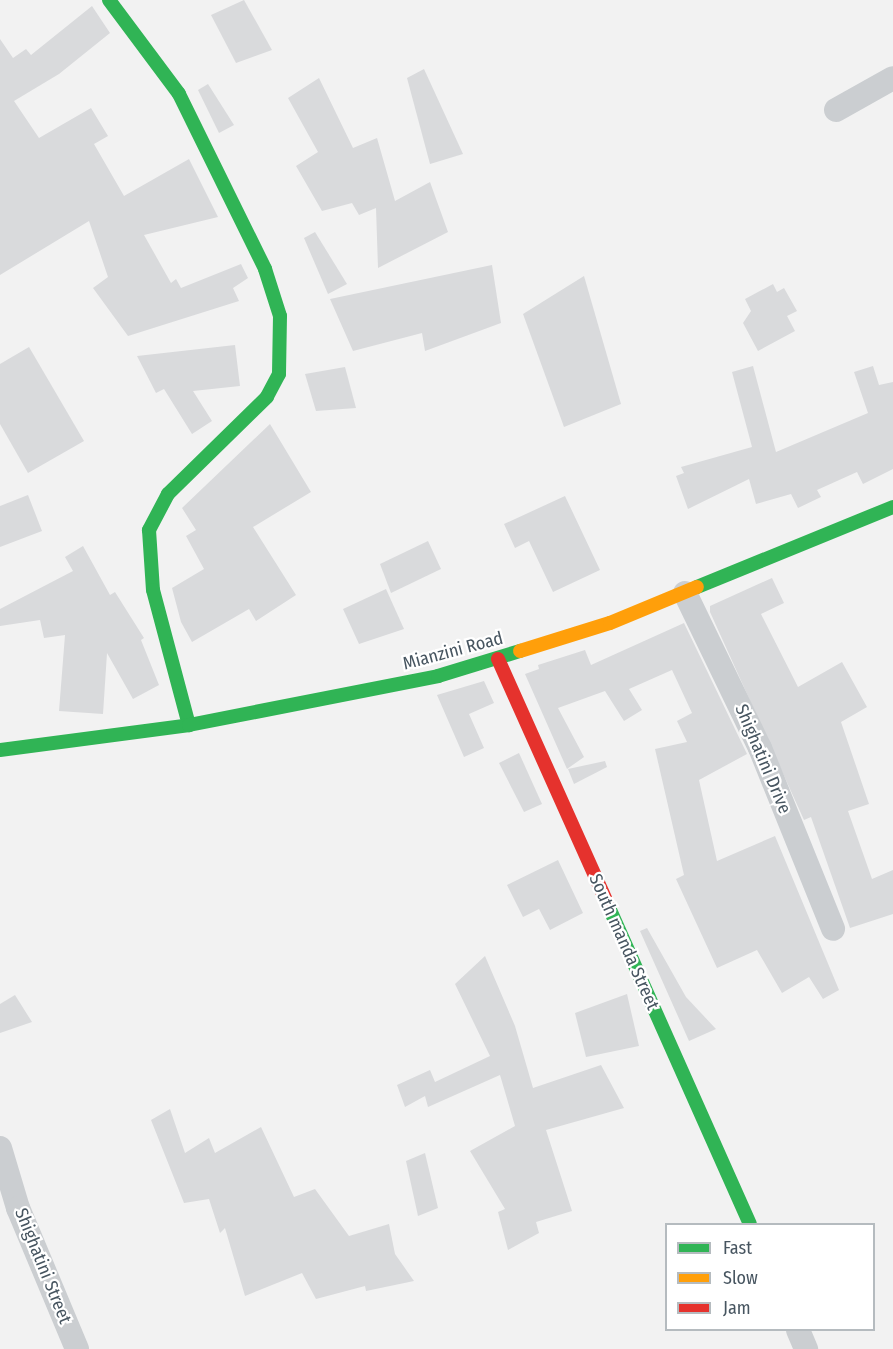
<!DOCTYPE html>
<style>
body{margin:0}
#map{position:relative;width:893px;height:1349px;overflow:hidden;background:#f2f2f2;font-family:"Fira Sans Condensed",sans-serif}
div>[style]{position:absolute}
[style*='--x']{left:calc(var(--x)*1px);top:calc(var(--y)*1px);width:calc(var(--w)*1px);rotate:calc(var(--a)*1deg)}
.building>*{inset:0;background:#d9dadc}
.street>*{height:24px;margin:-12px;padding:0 12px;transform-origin:12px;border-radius:12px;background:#cbced1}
.fast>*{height:14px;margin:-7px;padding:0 7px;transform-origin:7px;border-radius:7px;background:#30b455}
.slow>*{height:14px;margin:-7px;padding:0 7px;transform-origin:7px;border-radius:7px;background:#ff9f0a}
.jam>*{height:14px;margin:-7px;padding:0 7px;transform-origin:7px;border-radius:7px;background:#e5322d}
span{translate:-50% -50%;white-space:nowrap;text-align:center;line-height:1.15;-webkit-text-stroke:4.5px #fff;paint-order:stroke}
.street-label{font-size:18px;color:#475560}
.legend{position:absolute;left:665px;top:1223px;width:210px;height:108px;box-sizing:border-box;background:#fff;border:2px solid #b5bbbf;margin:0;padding:8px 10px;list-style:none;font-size:18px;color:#475560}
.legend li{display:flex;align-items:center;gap:12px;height:30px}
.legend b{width:30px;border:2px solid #b5bbbf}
</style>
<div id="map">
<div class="building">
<i style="clip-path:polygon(244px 0,272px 50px,236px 63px,211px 15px)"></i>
<i style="clip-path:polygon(92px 6px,110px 33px,59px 74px,14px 101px,39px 138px,91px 108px,108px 136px,94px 144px,124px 196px,189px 159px,218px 217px,144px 235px,171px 283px,176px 279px,181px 288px,241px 264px,248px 278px,233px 288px,239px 301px,128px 336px,93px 288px,108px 277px,89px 221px,0 275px,0 39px,13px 58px,26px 49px,31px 55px)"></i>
<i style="clip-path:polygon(424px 69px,463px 154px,430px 164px,407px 78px)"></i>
<i style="clip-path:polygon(319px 78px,353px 148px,377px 138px,395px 201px,430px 182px,448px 232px,378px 268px,376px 208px,359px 215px,352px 203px,322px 211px,296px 166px,318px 152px,288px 98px)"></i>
<i style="clip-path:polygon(208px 84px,234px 125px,219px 133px,198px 90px)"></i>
<i style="clip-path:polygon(315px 232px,347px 284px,328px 294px,304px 238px)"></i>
<i style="clip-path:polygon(492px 265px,501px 323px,425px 351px,422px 333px,353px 351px,330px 299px)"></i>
<i style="clip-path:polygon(584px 276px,621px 404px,564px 427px,523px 314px)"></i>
<i style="clip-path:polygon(773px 284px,777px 292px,784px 288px,797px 311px,787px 316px,795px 331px,758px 351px,743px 323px,751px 311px,745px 299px)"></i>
<i style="clip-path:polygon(235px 345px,240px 386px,193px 391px,212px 421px,192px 434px,164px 389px,156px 393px,137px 356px)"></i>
<i style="clip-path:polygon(29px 347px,84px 441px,28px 473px,0 424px,0 364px)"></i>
<i style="clip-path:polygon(753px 366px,776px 452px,868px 413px,854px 372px,873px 366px,879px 385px,893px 382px,893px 469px,863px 484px,857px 472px,817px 490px,821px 497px,798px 508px,791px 494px,756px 504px,749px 479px,688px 509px,676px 476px,684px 473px,681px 467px,752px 447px,732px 372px)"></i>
<i style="clip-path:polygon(345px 367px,356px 408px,316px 411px,305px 374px)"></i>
<i style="clip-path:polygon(270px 424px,311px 492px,253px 527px,296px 595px,256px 621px,249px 609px,192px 642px,181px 622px,172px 588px,204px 569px,186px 536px,196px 530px,182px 508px)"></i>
<i style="clip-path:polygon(28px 495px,42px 531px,0 547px,0 506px)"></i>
<i style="clip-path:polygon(565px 496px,600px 570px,553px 592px,529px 541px,515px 548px,504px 524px)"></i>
<i style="clip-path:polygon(428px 541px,441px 569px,391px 593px,380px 564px)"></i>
<i style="clip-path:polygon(83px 546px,110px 595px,115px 592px,144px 638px,141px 640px,159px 685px,133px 699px,107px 653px,103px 714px,59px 711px,65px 635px,44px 638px,40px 620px,0 626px,0 609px,73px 571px,65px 557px)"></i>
<i style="clip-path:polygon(772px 578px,784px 603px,761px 614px,798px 687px,842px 662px,867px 707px,841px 722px,869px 804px,848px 811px,872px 879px,893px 870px,893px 914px,850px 928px,811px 817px,804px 820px,710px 612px,710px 606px)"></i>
<i style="clip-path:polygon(386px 589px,404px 629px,359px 644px,343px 609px)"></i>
<i style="clip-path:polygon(684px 623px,747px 754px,699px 780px,717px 861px,775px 836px,839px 990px,823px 999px,809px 977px,782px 993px,757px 950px,717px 968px,676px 879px,684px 875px,655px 749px,687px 742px,677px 721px,692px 713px,672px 670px,629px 689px,642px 710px,624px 721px,605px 691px,558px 708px,584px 757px,567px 769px,525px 674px,539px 669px,538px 665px,585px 650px,591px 665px)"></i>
<i style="clip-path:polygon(484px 681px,494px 703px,469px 714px,484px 748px,464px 757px,437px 695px)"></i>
<i style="clip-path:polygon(519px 753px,542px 804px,524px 812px,499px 763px)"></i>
<i style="clip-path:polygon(605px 761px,607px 767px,574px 784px,568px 769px)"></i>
<i style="clip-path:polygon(558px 860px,583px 913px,550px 930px,539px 909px,523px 917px,507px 885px)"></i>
<i style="clip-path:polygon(647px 928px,686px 997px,716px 1029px,689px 1041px,640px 931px)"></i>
<i style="clip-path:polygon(485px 956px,515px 1026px,533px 1088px,601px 1065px,624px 1108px,546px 1130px,572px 1211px,536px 1222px,539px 1233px,508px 1250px,498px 1212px,505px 1209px,470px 1151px,515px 1126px,500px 1075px,428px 1107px,425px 1096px,405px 1107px,397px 1085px,430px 1070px,435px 1082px,490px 1056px,455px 984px)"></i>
<i style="clip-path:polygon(627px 994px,639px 1046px,586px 1057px,575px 1013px)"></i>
<i style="clip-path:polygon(15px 995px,32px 1022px,0 1033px,0 1004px)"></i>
<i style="clip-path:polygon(170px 1109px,185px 1153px,209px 1138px,215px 1153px,261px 1127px,294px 1197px,315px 1189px,349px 1236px,389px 1224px,395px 1254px,414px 1281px,366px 1291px,365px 1286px,316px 1299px,302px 1273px,245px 1296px,225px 1228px,220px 1233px,209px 1199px,184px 1203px,151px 1120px)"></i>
<i style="clip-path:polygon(425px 1153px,438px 1208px,418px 1216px,406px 1161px)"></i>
</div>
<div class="street">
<i style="--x:836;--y:110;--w:65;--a:-29.3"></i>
<i style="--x:685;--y:593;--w:172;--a:64.2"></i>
<i style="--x:760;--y:748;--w:195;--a:68"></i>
<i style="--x:0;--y:1148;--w:63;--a:73.3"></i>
<i style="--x:18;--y:1208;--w:153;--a:67.3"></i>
<i style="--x:798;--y:1330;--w:21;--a:67"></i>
</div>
<div class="fast">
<i style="--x:109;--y:0;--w:117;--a:53.3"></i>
<i style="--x:179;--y:94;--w:195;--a:63.8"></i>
<i style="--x:265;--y:269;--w:49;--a:72.3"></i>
<i style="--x:280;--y:316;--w:58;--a:91"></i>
<i style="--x:279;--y:374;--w:26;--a:118"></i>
<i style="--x:267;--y:397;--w:139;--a:135.6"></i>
<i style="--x:168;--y:494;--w:41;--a:117.8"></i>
<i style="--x:149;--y:530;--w:60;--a:86.2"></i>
<i style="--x:153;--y:590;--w:140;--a:75.1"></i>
<i style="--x:697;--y:587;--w:212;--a:-22.2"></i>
<i style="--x:0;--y:750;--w:191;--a:-7.5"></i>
<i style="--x:189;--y:725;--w:254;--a:-11.1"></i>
<i style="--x:438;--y:676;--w:86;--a:-17"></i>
<i style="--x:607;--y:903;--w:351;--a:66"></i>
</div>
<div class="slow">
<i style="--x:520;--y:651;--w:94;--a:-17.3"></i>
<i style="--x:610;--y:623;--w:94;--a:-22.5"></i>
</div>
<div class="jam">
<i style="--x:498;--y:659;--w:267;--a:65.9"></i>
</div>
<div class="street-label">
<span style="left:453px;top:651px;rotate:-15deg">Mianzini Road</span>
<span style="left:763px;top:759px;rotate:67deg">Shighatini Drive</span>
<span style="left:624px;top:942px;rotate:66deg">South manda Street</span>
<span style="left:43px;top:1266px;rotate:68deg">Shighatini Street</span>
</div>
<ul class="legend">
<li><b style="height:8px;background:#30b455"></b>Fast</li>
<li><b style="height:8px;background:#ff9f0a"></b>Slow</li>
<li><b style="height:8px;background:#e5322d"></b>Jam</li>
</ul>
</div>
